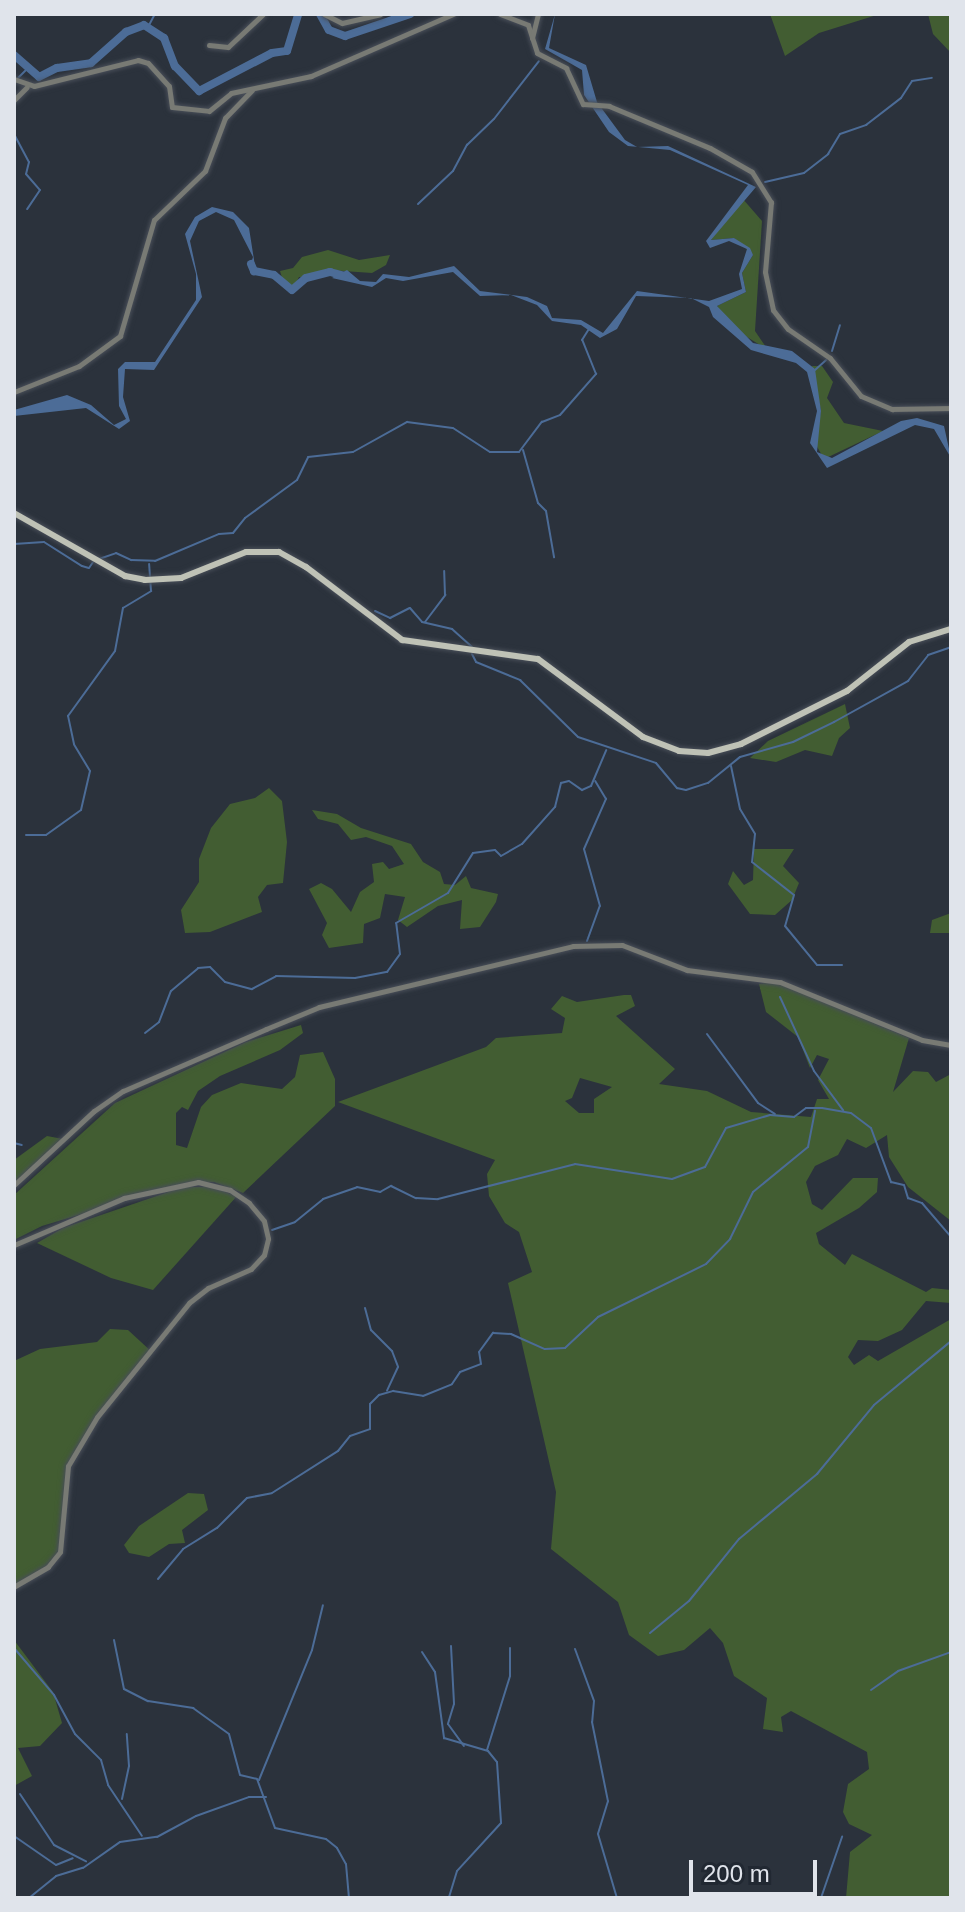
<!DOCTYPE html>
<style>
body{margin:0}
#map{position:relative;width:965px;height:1912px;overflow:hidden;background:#2b323c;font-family:Arial,sans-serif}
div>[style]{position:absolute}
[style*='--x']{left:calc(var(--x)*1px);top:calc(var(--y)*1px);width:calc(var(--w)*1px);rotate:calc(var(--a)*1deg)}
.green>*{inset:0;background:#425d32}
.water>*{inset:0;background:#4c6c97}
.stream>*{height:2px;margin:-1px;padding:0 1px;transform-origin:1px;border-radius:1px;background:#4c6c97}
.river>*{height:8px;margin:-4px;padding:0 4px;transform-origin:4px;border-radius:4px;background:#4c6c97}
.roads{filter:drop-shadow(0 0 2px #484e58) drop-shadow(0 0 2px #484e58)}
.minor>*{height:5px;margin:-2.5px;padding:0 2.5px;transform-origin:2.5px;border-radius:2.5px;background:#787a74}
.major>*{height:6px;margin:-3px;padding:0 3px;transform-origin:3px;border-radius:3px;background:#bfc2b6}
span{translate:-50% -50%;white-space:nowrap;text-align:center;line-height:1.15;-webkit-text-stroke:7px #212832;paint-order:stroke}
.frame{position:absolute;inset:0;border:16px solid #e0e4eb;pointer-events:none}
.scale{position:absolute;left:689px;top:1860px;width:128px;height:36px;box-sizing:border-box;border:4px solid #e0e4eb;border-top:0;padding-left:10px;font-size:24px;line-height:28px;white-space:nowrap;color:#e0e4eb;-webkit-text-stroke:6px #212832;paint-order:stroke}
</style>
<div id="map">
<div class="green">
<i style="clip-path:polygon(770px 14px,880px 14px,819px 33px,785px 56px)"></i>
<i style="clip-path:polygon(928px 14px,951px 14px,951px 53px,933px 34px)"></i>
<i style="clip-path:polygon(742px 198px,762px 221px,755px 331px,768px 350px,734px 329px,717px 306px,746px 292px,742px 273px,753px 255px,734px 238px,711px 240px)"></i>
<i style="clip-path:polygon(328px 250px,359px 260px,390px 255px,386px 265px,372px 273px,329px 270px,316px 278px,299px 277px,294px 287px,283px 281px,280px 271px,293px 268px,302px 257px)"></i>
<i style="clip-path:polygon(812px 366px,822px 366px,833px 382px,827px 398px,844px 423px,883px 431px,824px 459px,815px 443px,821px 411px)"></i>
<i style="clip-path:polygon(845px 704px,850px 728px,839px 738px,832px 756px,805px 750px,776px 762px,750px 758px,768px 741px)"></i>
<i style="clip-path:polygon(269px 788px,282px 801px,287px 842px,283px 883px,267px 885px,258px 897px,262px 912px,210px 932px,185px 933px,181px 910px,199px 882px,199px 859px,211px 828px,230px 804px,255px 798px)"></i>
<i style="clip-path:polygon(312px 810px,337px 814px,361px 828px,411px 844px,423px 862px,440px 872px,444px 884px,455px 885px,466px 876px,471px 888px,498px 894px,496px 902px,480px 927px,460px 929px,462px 900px,438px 906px,407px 927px,398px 920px,405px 897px,385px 894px,380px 918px,364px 924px,363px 943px,329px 948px,322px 935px,327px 923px,309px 889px,321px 883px,332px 889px,351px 912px,360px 892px,374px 882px,372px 864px,383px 862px,389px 869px,404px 864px,392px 846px,366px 837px,351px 840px,338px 824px,318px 819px)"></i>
<i style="clip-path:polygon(754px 849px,794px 849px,783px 866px,799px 883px,792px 900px,775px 915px,750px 914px,728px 884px,733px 871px,744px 885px,753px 880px)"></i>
<i style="clip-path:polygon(951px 913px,951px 933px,930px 933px,932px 920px)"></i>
<i style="clip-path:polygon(evenodd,774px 982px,909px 1038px,893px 1092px,913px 1071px,928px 1072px,936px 1082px,951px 1074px,951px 1221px,908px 1187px,889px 1157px,887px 1135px,866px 1148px,847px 1139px,838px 1155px,815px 1166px,806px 1182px,812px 1204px,822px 1210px,853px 1178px,878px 1178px,877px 1192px,859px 1208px,816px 1233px,819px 1244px,845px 1265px,852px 1254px,926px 1292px,932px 1288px,951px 1290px,951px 1303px,926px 1301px,902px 1330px,878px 1341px,858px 1340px,848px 1357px,854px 1365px,869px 1355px,878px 1361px,951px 1319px,951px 1898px,846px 1898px,850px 1852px,872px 1835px,849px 1824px,843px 1812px,848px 1784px,869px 1769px,867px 1752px,791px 1711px,781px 1717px,783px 1732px,763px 1729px,767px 1698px,734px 1676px,723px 1643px,710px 1628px,684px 1650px,658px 1656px,629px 1635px,618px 1602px,551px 1549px,556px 1492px,508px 1283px,532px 1272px,519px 1232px,505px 1223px,489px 1196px,487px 1174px,495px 1160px,338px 1102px,486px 1047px,496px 1038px,562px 1033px,565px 1018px,551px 1009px,562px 996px,577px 1002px,624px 995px,631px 995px,635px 1006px,616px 1016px,675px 1069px,659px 1084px,707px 1091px,751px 1112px,811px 1117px,817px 1099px,829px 1099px,818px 1080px,829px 1059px,817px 1055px,810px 1068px,798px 1037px,766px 1012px,759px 984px,774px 982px,580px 1078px,612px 1087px,594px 1099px,594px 1113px,579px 1113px,565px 1101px,572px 1098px,580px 1078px)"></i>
<i style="clip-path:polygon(301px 1025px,303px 1033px,280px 1050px,220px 1076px,198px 1091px,188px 1110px,182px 1107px,176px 1113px,176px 1145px,187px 1148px,201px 1107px,212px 1095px,241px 1083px,282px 1089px,295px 1077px,300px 1055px,323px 1052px,335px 1079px,335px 1106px,243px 1193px,214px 1182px,188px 1182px,42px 1226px,14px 1240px,14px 1195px,115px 1103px,246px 1042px)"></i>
<i style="clip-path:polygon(47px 1136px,63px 1139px,14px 1186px,14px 1160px)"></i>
<i style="clip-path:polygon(183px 1187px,211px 1187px,237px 1196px,153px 1290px,111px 1278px,37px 1243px,63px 1228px)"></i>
<i style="clip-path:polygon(110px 1329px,128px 1330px,153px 1353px,100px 1416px,70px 1468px,61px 1549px,51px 1563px,14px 1585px,14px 1361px,40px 1349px,97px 1342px)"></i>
<i style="clip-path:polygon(188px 1493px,204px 1494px,208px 1510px,182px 1530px,185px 1543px,169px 1544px,149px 1557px,129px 1553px,124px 1545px,139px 1526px)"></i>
<i style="clip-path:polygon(14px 1640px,53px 1692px,62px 1723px,40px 1746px,18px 1748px,32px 1776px,14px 1786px)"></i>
</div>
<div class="water">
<i style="clip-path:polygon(555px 14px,549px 48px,586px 65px,597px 102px,625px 140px,637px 147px,668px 146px,756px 187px,711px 240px,734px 238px,750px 248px,753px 255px,742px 273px,746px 292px,717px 306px,753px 343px,792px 351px,815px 369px,821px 411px,817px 452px,832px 458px,901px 421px,917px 418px,944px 426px,951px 458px,934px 429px,915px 425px,827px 468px,810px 443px,817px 411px,807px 372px,796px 363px,751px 350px,713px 317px,709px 307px,691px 298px,636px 296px,617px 329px,600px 338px,581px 325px,552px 321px,537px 305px,511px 295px,480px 296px,453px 272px,403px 281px,386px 278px,372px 287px,332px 278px,347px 270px,360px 281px,376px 282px,383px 274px,409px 277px,454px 266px,480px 291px,527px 297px,547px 306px,552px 318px,581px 320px,603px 333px,637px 291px,709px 301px,742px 289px,739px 274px,747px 249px,729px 241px,710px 248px,706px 241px,748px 185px,670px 150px,628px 146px,609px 132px,584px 95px,582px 70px,545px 49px)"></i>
<i style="clip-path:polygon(212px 207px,233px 212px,249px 228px,255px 266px,249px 269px,253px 257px,234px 220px,216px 212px,199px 221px,190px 241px,202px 297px,154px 370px,125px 369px,123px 397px,130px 421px,119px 429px,86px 408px,14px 416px,14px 410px,67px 395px,91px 405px,114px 425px,126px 419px,119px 406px,118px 369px,125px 362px,155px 362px,196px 300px,196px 274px,185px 234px,195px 217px)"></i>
</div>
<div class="stream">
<i style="--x:148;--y:27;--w:15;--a:-62"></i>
<i style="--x:18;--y:78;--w:17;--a:-45"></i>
<i style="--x:14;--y:134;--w:32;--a:62"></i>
<i style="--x:29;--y:162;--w:12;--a:104"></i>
<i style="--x:26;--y:174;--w:21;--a:49"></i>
<i style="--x:40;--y:190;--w:23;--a:124"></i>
<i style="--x:765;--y:182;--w:40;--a:-13"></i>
<i style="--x:804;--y:173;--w:31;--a:-38"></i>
<i style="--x:828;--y:154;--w:23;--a:-59"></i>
<i style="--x:840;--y:134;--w:28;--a:-19"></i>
<i style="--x:866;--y:125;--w:44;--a:-37.6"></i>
<i style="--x:901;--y:98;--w:20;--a:-57"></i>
<i style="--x:912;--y:81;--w:20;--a:-9"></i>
<i style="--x:418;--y:204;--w:48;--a:-43.3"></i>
<i style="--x:453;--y:171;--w:30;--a:-62"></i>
<i style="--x:467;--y:145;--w:37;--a:-44"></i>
<i style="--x:494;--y:119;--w:73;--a:-52.2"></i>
<i style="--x:832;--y:351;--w:27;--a:-73"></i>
<i style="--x:815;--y:370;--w:15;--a:-42"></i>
<i style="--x:523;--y:450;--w:55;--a:74.2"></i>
<i style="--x:538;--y:503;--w:11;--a:45"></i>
<i style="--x:546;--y:511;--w:47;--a:80.1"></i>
<i style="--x:14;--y:544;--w:30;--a:-4"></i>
<i style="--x:44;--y:542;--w:45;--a:32.3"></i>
<i style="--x:82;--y:566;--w:7;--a:16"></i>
<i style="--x:89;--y:568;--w:7;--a:-56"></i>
<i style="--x:99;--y:559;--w:18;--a:-19"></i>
<i style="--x:116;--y:553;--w:17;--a:25"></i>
<i style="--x:131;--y:560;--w:24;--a:2"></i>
<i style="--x:155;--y:561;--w:69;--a:-22.9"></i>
<i style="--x:219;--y:534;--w:14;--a:-4"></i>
<i style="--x:233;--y:533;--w:19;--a:-51"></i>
<i style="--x:245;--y:518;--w:64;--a:-36.2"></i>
<i style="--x:297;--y:480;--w:25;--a:-64"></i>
<i style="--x:308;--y:457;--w:45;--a:-6.3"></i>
<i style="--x:353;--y:452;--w:62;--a:-29.1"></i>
<i style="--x:407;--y:422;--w:46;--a:7.4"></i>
<i style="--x:453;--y:428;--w:44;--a:33"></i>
<i style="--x:490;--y:452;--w:29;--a:0"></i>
<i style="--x:519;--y:452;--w:38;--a:-53"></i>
<i style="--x:542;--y:422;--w:19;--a:-21"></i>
<i style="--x:560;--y:415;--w:55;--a:-48.7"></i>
<i style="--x:596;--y:374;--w:37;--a:-112"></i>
<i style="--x:582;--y:340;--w:13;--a:-58"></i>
<i style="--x:375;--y:611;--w:17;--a:25"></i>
<i style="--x:390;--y:618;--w:22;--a:-27"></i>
<i style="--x:410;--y:608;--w:18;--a:49"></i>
<i style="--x:422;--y:622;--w:31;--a:13"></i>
<i style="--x:452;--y:629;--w:27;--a:42"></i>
<i style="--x:425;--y:622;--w:34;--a:-53"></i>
<i style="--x:445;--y:595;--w:24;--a:-92"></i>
<i style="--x:472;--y:654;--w:9;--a:63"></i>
<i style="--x:476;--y:662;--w:48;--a:22.2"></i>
<i style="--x:520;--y:680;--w:81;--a:44.5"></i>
<i style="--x:578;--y:737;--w:82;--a:18.4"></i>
<i style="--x:656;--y:763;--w:33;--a:50"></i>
<i style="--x:677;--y:788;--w:9;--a:13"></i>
<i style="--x:686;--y:790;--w:23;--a:-18"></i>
<i style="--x:708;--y:783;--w:41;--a:-39.1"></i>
<i style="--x:740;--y:757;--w:55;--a:-15.8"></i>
<i style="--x:793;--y:742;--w:46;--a:-26"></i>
<i style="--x:834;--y:722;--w:85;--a:-29"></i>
<i style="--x:908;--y:681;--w:33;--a:-52"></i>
<i style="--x:928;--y:655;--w:24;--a:-19"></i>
<i style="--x:731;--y:766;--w:44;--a:78.2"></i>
<i style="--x:740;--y:809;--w:29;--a:59"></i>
<i style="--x:755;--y:834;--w:28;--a:96"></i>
<i style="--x:752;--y:862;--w:53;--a:38.2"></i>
<i style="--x:794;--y:895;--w:32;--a:106"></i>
<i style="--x:785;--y:926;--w:50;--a:50.6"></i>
<i style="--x:817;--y:965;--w:25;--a:0"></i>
<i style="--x:26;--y:835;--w:20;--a:0"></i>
<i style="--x:46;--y:835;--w:43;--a:-35.5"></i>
<i style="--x:81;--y:810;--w:40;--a:-77"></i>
<i style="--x:90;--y:771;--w:31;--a:-121"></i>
<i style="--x:74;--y:744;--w:29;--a:-102"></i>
<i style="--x:68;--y:716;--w:80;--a:-54.1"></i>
<i style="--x:115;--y:651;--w:44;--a:-79.5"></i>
<i style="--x:123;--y:608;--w:33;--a:-31"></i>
<i style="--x:151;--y:591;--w:27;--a:-94"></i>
<i style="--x:587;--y:941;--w:37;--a:-70"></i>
<i style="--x:600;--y:906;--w:59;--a:-105.7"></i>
<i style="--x:584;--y:849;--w:55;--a:-66.3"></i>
<i style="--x:606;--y:799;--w:21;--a:-121"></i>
<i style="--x:780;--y:997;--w:81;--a:65.3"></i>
<i style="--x:814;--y:1071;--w:49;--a:53.4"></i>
<i style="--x:145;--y:1033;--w:18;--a:-38"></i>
<i style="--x:159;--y:1022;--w:33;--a:-69"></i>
<i style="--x:171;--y:991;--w:35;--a:-40"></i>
<i style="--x:198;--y:968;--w:12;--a:-5"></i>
<i style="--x:210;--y:967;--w:21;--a:45"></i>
<i style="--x:225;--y:982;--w:28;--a:15"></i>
<i style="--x:252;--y:989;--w:27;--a:-28"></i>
<i style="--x:276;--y:976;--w:79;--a:1.5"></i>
<i style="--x:355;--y:978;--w:33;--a:-11"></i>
<i style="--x:387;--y:972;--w:22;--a:-54"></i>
<i style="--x:400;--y:954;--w:31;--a:-97"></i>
<i style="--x:396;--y:923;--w:60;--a:-30"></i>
<i style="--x:448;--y:893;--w:47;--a:-58"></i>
<i style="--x:473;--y:853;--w:22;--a:-8"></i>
<i style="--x:495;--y:850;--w:8;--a:45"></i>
<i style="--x:501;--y:856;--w:24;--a:-30"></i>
<i style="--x:522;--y:844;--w:50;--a:-48.3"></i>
<i style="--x:555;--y:807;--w:25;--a:-76"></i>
<i style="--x:561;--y:783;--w:8;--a:-14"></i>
<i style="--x:569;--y:781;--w:16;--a:35"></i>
<i style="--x:582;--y:790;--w:10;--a:-24"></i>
<i style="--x:591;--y:786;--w:39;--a:-67"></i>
<i style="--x:707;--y:1034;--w:86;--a:53.5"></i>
<i style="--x:758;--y:1103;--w:20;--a:33"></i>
<i style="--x:14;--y:1143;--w:8;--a:14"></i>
<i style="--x:272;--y:1230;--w:24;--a:-19"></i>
<i style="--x:295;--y:1222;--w:36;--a:-39"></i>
<i style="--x:323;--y:1199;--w:36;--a:-19"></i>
<i style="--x:357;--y:1187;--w:24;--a:12"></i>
<i style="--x:380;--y:1192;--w:13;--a:-29"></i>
<i style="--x:391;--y:1186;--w:28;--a:26"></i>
<i style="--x:416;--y:1198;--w:22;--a:3"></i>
<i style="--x:438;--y:1199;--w:141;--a:-14.3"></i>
<i style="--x:575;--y:1164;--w:98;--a:8.8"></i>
<i style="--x:672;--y:1179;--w:35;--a:-20"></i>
<i style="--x:705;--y:1167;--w:44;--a:-61.7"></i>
<i style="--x:726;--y:1128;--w:46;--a:-16.5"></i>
<i style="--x:770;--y:1115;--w:24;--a:5"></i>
<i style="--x:794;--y:1117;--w:15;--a:-37"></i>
<i style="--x:806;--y:1108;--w:16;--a:0"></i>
<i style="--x:822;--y:1108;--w:29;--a:10"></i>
<i style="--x:851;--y:1113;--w:25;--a:37"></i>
<i style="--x:871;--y:1128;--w:58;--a:69.7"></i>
<i style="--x:891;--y:1182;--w:13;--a:13"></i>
<i style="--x:904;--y:1185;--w:14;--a:73"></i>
<i style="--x:908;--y:1198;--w:15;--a:20"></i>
<i style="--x:922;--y:1203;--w:45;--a:49.5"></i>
<i style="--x:365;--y:1308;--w:23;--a:75"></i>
<i style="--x:371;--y:1330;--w:30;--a:45"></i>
<i style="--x:392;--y:1351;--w:17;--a:69"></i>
<i style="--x:398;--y:1367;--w:26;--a:115"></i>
<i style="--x:158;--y:1579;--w:39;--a:-50"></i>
<i style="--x:183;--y:1549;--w:40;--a:-32"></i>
<i style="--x:217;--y:1528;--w:42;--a:-45"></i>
<i style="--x:247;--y:1498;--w:25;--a:-11"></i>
<i style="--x:272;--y:1493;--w:78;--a:-32.5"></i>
<i style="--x:338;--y:1451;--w:19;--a:-51"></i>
<i style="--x:350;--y:1436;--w:21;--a:-19"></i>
<i style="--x:370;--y:1429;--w:25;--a:-90"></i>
<i style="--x:370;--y:1404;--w:13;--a:-45"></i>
<i style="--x:379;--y:1395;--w:15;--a:-16"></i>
<i style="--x:393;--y:1391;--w:30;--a:9"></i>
<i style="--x:423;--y:1396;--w:31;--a:-22"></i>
<i style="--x:452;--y:1384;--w:14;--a:-56"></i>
<i style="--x:460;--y:1372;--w:22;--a:-21"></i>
<i style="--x:481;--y:1364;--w:12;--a:-99"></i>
<i style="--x:479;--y:1352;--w:24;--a:-54"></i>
<i style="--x:493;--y:1333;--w:18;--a:3"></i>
<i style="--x:511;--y:1334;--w:37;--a:24"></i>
<i style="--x:545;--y:1349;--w:20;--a:-3"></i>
<i style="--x:565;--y:1348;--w:45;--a:-43.2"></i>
<i style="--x:598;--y:1317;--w:120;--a:-26.1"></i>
<i style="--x:706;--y:1264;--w:35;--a:-46"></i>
<i style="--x:730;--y:1239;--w:52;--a:-63.9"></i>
<i style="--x:753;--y:1192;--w:71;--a:-39.3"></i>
<i style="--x:808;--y:1147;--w:37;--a:-79"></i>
<i style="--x:650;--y:1633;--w:50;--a:-39.4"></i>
<i style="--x:689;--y:1601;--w:80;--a:-51.1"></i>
<i style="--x:739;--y:1539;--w:102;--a:-39.8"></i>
<i style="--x:817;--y:1474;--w:89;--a:-50.4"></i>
<i style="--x:874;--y:1405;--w:100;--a:-39.7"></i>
<i style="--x:114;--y:1640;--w:50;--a:78.5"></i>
<i style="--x:124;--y:1689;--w:27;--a:27"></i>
<i style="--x:148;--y:1701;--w:46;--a:8.8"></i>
<i style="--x:193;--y:1708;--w:44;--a:35.8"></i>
<i style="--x:229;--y:1734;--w:42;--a:75"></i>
<i style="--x:240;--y:1775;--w:17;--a:13"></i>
<i style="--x:257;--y:1779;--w:52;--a:69.8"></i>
<i style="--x:275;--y:1828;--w:52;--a:12.2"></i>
<i style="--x:326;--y:1839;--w:14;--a:39"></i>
<i style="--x:337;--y:1848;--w:18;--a:61"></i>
<i style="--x:346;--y:1864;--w:34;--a:85"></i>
<i style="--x:451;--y:1646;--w:58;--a:87"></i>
<i style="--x:454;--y:1704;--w:21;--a:107"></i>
<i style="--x:448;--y:1724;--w:27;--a:54"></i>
<i style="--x:14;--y:1648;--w:62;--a:49.6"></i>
<i style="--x:54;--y:1695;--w:44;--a:61.7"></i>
<i style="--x:75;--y:1734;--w:37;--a:45"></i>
<i style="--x:101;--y:1760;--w:26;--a:74"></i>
<i style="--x:108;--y:1785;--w:61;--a:56.3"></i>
<i style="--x:575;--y:1649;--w:55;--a:69.9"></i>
<i style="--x:594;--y:1701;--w:21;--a:95"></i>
<i style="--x:592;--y:1722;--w:81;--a:78.6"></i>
<i style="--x:608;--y:1801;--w:34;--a:107"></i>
<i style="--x:598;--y:1834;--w:67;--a:73.5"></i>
<i style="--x:422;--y:1652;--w:24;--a:57"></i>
<i style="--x:435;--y:1672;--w:67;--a:82.2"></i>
<i style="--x:444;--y:1738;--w:46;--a:16.5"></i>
<i style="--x:488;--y:1751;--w:14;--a:51"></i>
<i style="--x:497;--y:1762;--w:61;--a:86.2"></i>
<i style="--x:501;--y:1823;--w:65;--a:132.5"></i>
<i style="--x:457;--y:1871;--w:28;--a:107"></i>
<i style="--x:871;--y:1690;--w:33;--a:-35"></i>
<i style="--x:898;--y:1671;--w:56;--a:-19.7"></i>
<i style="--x:487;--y:1750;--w:77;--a:-72.7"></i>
<i style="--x:510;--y:1676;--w:28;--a:-90"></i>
<i style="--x:259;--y:1780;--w:140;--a:-67.8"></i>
<i style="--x:312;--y:1650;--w:46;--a:-76.3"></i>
<i style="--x:20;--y:1794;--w:61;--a:56.3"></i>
<i style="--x:54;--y:1845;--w:36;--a:27"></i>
<i style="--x:122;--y:1799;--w:34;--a:-78"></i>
<i style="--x:129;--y:1766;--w:32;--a:-94"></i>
<i style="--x:14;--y:1836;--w:51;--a:34.6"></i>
<i style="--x:56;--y:1865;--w:18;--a:-22"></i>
<i style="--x:29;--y:1898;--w:35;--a:-39"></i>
<i style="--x:56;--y:1876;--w:28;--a:-17"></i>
<i style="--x:83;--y:1868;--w:45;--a:-35.1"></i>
<i style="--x:120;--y:1842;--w:37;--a:-8"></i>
<i style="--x:157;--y:1837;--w:44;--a:-28.3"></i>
<i style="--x:196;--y:1816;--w:56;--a:-19.7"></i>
<i style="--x:249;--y:1797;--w:17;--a:0"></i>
<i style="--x:821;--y:1898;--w:65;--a:-71"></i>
</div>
<div class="river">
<i style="--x:320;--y:14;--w:18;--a:61"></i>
<i style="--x:329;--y:30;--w:17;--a:21"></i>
<i style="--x:345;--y:36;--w:69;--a:-18.7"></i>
<i style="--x:14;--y:55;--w:33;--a:41"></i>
<i style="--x:39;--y:77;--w:20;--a:-27"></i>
<i style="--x:57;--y:68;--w:34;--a:-8"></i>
<i style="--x:91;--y:63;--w:47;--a:-41.5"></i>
<i style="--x:126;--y:32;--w:19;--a:-21"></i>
<i style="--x:144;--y:25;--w:24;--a:33"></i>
<i style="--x:164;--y:38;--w:30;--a:69"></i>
<i style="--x:175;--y:66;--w:35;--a:46"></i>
<i style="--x:199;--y:91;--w:82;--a:-27.5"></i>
<i style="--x:272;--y:53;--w:15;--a:-8"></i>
<i style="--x:287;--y:51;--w:39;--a:-73"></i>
<i style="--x:251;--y:264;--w:8;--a:67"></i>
<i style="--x:254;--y:271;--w:20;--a:11"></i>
<i style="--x:274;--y:275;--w:23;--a:40"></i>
<i style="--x:292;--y:290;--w:18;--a:-41"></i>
<i style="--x:306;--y:278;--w:25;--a:-14"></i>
<i style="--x:330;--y:272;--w:16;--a:15"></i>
</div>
<div class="roads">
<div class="minor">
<i style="--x:324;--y:14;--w:20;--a:27"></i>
<i style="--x:342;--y:23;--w:39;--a:-13"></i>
<i style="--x:500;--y:14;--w:30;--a:21"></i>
<i style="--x:528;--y:25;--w:29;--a:72"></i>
<i style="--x:537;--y:53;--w:33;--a:27"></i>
<i style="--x:566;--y:68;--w:40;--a:65"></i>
<i style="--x:583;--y:104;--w:26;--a:4"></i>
<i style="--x:609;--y:106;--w:109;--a:22.6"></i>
<i style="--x:710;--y:148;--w:48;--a:29.7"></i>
<i style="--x:752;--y:172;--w:36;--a:58"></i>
<i style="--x:771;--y:202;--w:70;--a:94.9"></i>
<i style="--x:765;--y:272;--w:39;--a:78"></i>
<i style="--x:773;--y:310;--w:24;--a:52"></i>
<i style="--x:788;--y:329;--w:51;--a:34.6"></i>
<i style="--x:830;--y:358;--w:49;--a:50.8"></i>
<i style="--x:861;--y:396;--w:34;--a:23"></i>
<i style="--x:892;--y:409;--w:59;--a:-1"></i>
<i style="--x:532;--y:38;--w:25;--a:-76"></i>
<i style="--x:209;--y:45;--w:19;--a:6"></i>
<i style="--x:228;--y:47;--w:48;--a:-43.3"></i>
<i style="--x:14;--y:79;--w:21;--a:19"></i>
<i style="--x:34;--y:86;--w:107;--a:-14"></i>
<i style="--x:138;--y:60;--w:10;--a:17"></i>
<i style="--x:148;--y:63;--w:31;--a:48"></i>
<i style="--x:169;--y:86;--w:21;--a:82"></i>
<i style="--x:172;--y:107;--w:37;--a:6"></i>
<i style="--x:209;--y:111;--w:28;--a:-39"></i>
<i style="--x:231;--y:93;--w:82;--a:-12"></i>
<i style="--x:311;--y:76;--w:155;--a:-23.6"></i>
<i style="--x:14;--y:100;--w:18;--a:-45"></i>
<i style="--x:14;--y:392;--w:70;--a:-21.8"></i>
<i style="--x:79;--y:366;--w:51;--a:-36.2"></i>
<i style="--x:120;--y:336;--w:121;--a:-73.7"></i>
<i style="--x:154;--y:220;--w:71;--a:-43.9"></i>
<i style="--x:205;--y:171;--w:57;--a:-69.3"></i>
<i style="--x:225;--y:118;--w:39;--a:-46"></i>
<i style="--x:14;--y:1185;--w:109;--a:-42.8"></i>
<i style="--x:94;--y:1111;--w:35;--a:-35"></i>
<i style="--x:123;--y:1091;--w:156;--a:-23.4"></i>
<i style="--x:266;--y:1029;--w:57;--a:-22.5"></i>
<i style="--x:319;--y:1007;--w:261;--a:-13.5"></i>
<i style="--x:573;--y:946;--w:49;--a:-1.2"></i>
<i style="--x:622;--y:945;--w:70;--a:21"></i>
<i style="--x:687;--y:970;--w:94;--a:7.4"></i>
<i style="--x:780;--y:982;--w:153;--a:22.2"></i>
<i style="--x:922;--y:1040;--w:29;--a:10"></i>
<i style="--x:14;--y:1245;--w:120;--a:-23.1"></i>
<i style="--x:124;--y:1198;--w:76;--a:-12.2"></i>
<i style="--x:198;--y:1182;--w:33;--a:14"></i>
<i style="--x:230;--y:1190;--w:23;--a:34"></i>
<i style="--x:249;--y:1203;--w:23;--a:50"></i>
<i style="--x:264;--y:1221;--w:18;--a:77"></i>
<i style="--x:268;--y:1239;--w:16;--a:104"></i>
<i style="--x:264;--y:1255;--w:19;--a:133"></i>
<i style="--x:251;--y:1269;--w:47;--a:156.2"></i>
<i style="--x:208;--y:1288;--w:24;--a:142"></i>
<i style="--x:189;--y:1303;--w:146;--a:128.9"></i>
<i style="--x:97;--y:1417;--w:57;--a:120.6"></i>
<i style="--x:68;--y:1466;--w:86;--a:95.3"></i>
<i style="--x:60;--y:1552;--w:19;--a:129"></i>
<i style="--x:48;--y:1567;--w:39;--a:150"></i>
</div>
<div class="major">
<i style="--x:14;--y:513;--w:128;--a:29.6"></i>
<i style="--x:125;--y:576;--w:20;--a:11"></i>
<i style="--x:145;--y:580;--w:36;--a:-3"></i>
<i style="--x:181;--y:578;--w:70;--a:-21.8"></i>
<i style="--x:246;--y:552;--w:33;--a:0"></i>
<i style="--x:279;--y:552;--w:31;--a:29"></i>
<i style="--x:306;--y:567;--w:121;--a:37.2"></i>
<i style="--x:402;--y:640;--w:137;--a:8"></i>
<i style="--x:538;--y:659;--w:131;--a:36.6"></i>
<i style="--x:643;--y:737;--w:39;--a:21"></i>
<i style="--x:679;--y:751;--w:29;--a:4"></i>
<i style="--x:708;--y:753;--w:34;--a:-15"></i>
<i style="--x:741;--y:744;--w:119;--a:-26.6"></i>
<i style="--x:847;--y:691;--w:79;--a:-38.3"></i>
<i style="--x:909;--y:642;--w:44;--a:-17.2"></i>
</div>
</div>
<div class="frame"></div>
<div class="scale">200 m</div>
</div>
